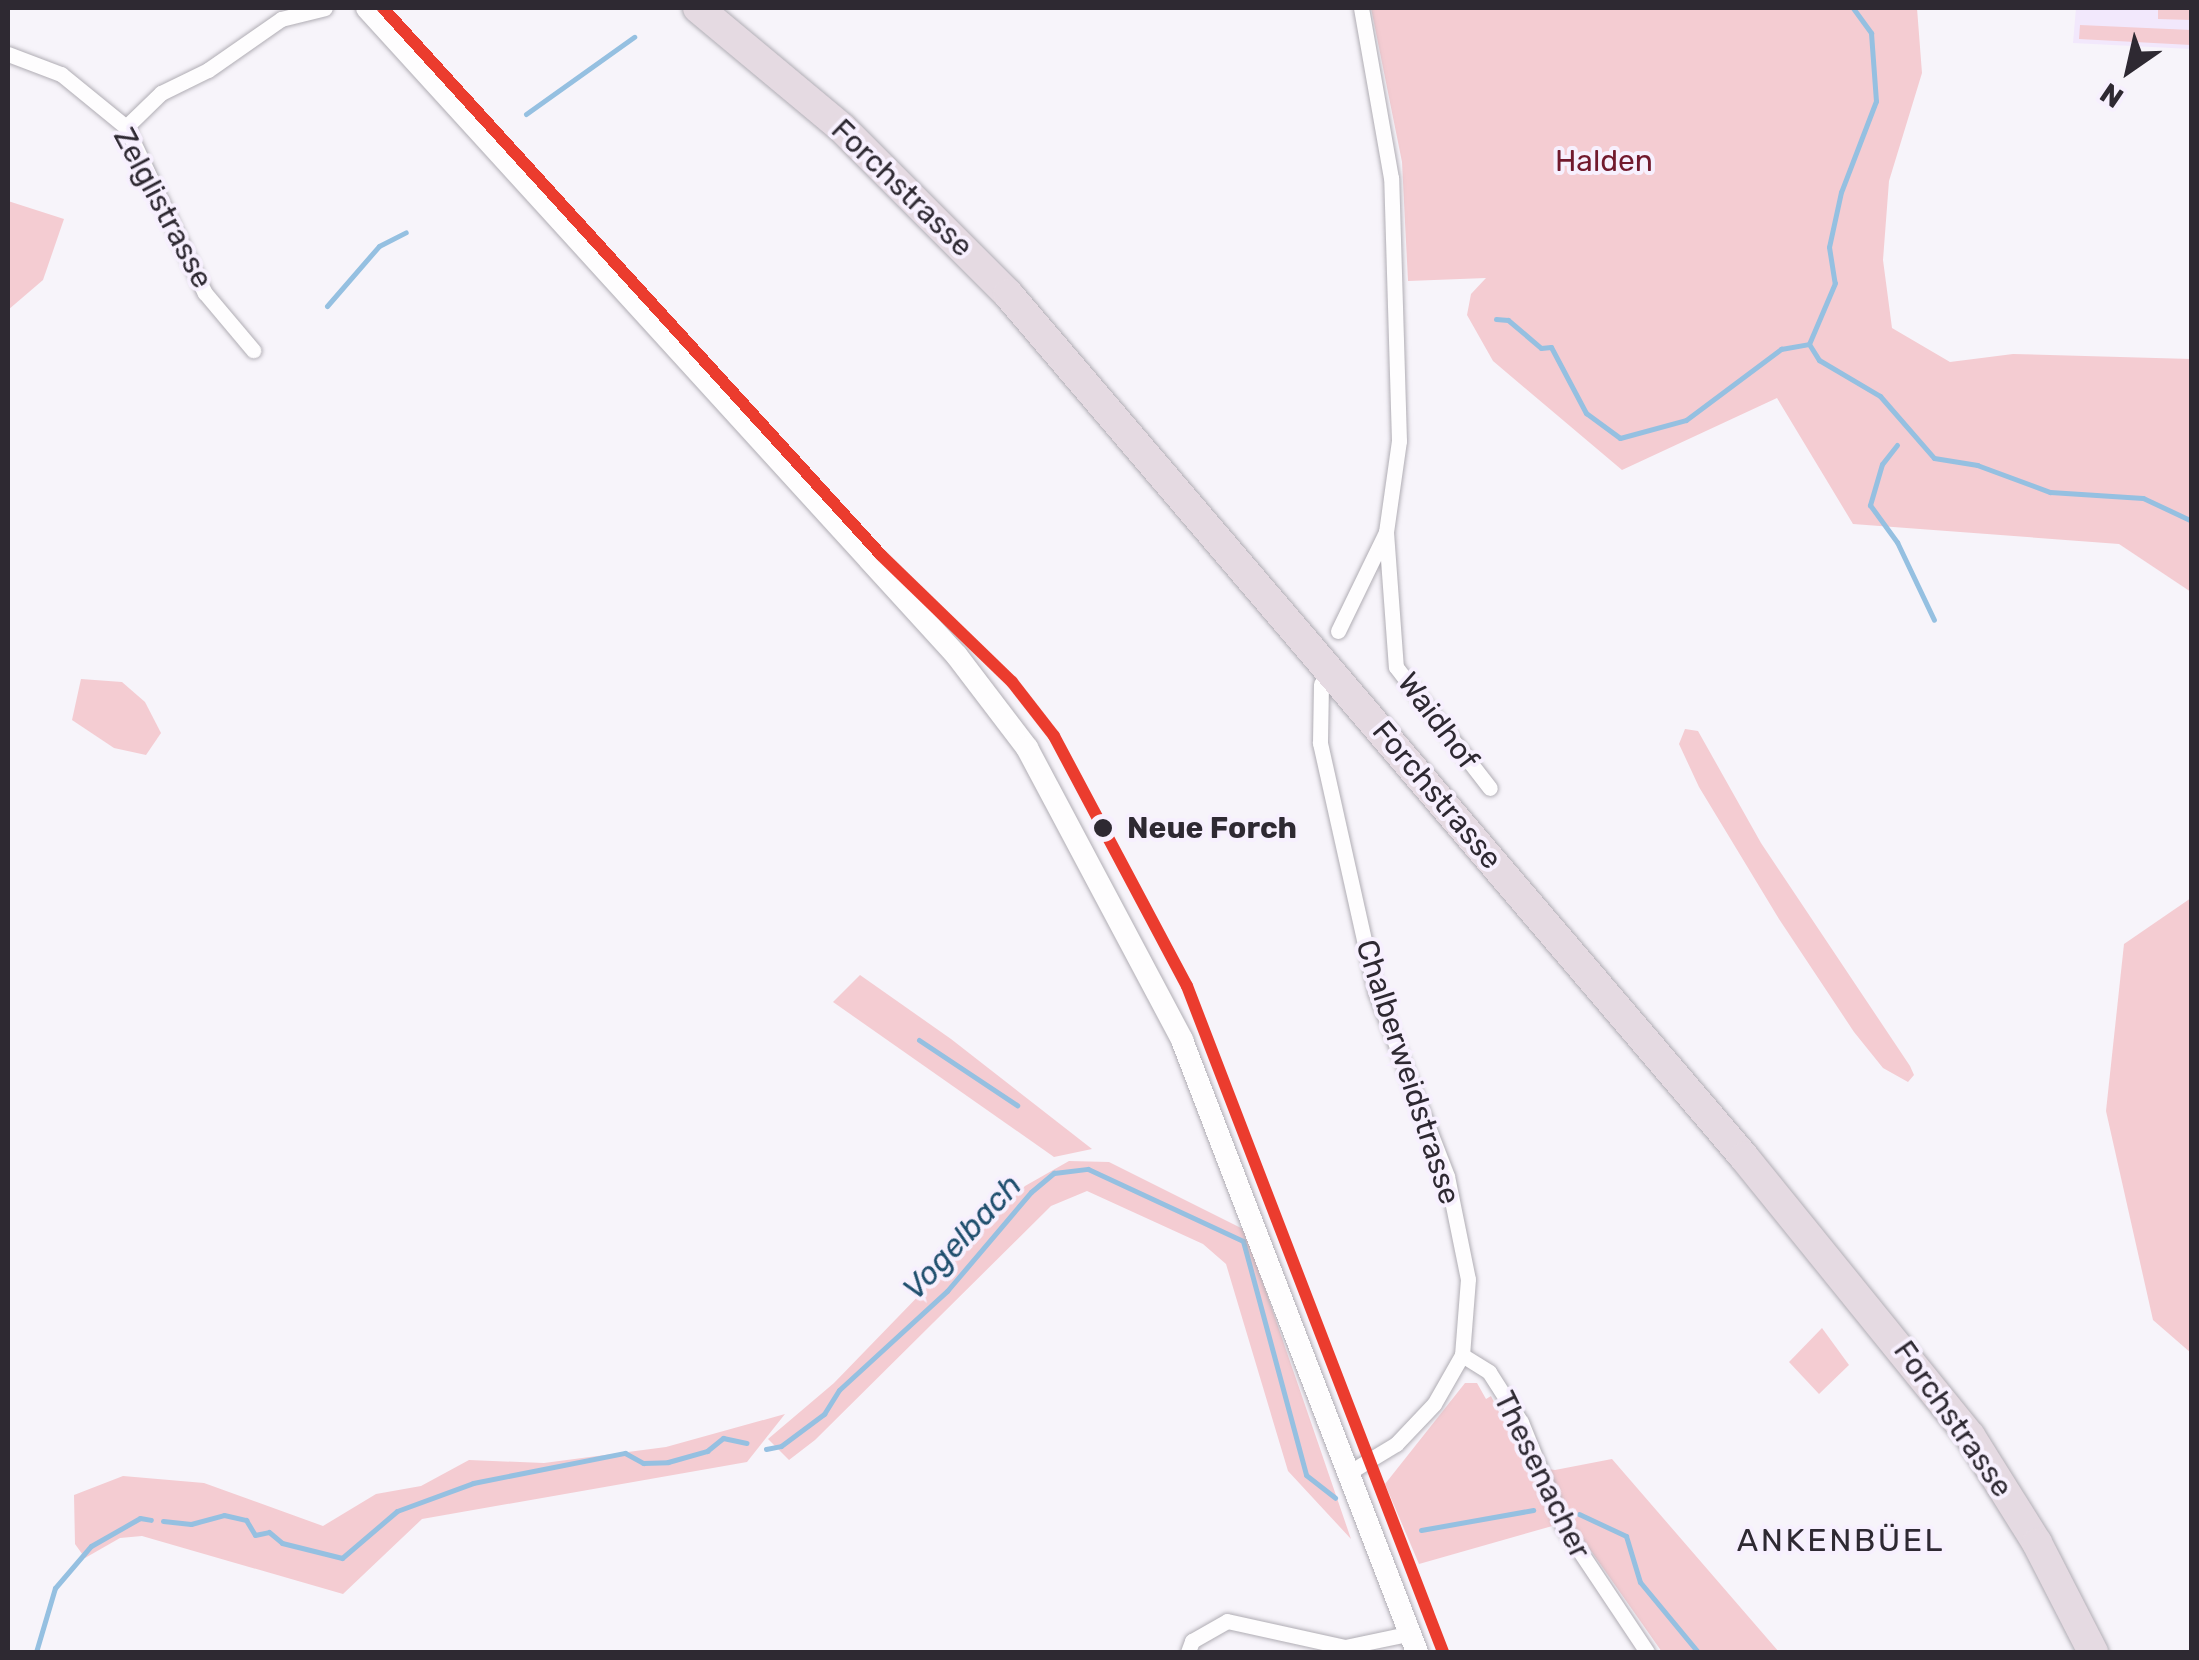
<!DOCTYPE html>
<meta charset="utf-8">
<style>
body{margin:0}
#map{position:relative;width:2199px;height:1660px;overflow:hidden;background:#f7f4fa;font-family:Rubik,sans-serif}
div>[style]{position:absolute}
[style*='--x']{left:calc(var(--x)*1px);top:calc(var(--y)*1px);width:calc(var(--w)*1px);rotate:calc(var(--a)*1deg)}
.built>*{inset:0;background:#f2e8fc}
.green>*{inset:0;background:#f4ccd2}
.stream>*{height:5px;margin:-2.5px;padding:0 2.5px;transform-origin:2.5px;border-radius:2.5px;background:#95c0e1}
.roads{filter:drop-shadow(0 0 2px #b0adb4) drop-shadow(0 0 2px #b0adb4)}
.street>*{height:15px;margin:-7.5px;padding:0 7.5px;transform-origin:7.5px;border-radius:7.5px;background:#fefdfe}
.secondary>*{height:22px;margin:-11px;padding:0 11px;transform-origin:11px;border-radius:11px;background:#fefdfe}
.highway>*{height:30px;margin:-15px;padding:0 15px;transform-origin:15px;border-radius:15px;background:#e5dae2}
.rail-1>*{height:12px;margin:-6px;padding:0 6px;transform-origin:6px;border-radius:6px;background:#eb3c2e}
.dots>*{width:28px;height:28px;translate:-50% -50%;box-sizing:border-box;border:5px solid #f7f0fe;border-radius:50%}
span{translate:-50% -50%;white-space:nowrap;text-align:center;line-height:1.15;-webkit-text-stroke:8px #f7f0fe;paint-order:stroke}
.park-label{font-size:30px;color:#71192d}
.street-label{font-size:30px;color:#2e2932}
.stop-label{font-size:30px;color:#2e2932;font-weight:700}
.left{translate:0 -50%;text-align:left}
.water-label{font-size:32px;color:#1f4f6e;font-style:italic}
.neighbourhood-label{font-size:32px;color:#2e2932;letter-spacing:2.5px}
.frame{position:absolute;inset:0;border:10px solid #2e2932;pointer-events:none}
.north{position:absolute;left:2079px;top:20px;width:100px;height:100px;-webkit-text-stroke:8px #f7f0fe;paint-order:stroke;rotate:214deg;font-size:28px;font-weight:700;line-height:40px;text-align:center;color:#2e2932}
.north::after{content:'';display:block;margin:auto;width:35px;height:45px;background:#2e2932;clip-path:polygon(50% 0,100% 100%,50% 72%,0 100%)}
</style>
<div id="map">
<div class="built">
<i style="clip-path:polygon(2076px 8px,2191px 8px,2191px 49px,2073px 43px)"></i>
</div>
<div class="green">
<i style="clip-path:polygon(1371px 8px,1917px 8px,1922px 73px,1889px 181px,1883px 260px,1892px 328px,1950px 362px,2013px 354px,2191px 359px,2191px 592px,2119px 544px,1853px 524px,1777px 398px,1622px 470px,1493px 361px,1467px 315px,1471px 294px,1486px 278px,1408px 281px,1402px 162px)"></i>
<i style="clip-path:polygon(2158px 8px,2191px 8px,2191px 20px,2158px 19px)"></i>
<i style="clip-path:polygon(2080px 25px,2191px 30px,2191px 45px,2079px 39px)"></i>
<i style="clip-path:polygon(8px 201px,64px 219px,43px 280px,8px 310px)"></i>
<i style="clip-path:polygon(81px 679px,122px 682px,145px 702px,161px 733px,146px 755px,114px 748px,72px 720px)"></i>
<i style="clip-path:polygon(1685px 729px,1698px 731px,1761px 843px,1910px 1066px,1914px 1075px,1908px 1082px,1883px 1068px,1854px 1032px,1779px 919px,1699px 787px,1679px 744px)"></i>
<i style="clip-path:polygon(2191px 898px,2191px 1353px,2153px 1320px,2106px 1111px,2124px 944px)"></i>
<i style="clip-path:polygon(860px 975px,951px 1039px,1092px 1149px,1054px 1157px,833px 1002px)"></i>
<i style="clip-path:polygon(1069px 1161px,1109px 1162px,1245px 1230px,1351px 1539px,1288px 1471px,1226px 1264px,1203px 1244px,1087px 1191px,1051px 1206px,815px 1440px,789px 1460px,768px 1439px,834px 1383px,1025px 1186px)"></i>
<i style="clip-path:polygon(1822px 1328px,1849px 1365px,1819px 1394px,1789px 1362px)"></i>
<i style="clip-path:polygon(1465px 1383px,1477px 1383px,1486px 1399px,1491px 1396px,1526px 1466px,1555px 1470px,1612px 1459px,1779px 1652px,1662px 1652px,1570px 1521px,1419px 1564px,1385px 1484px)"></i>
<i style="clip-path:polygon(785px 1414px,747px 1462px,422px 1519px,343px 1594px,142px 1536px,120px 1538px,85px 1558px,75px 1544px,74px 1495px,123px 1476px,204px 1483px,323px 1526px,376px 1494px,421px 1486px,469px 1460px,544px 1463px,666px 1447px)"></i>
</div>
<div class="stream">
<i style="--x:1853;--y:8;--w:31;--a:54"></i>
<i style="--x:1871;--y:33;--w:68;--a:85.8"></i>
<i style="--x:1876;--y:101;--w:97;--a:111"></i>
<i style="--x:1841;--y:192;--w:56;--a:102.3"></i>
<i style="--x:1829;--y:247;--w:36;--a:81"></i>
<i style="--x:1835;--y:283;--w:66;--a:113.1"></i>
<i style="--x:1809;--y:344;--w:19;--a:58"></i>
<i style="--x:1819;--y:360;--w:71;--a:30.5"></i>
<i style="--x:1880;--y:396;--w:82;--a:48.9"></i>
<i style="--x:1934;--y:458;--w:44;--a:9.2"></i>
<i style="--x:1977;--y:465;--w:78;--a:20.3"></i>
<i style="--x:2050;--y:492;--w:93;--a:3.7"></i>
<i style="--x:2143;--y:498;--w:54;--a:25.1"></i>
<i style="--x:526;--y:114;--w:133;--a:-35.5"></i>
<i style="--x:327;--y:306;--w:79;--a:-49.1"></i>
<i style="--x:379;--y:246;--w:30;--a:-27"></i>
<i style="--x:1496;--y:319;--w:12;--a:5"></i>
<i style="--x:1508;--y:320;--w:43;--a:40.3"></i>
<i style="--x:1541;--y:348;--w:10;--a:-6"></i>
<i style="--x:1551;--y:347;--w:75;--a:62.1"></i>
<i style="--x:1586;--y:413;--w:42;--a:36.3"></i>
<i style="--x:1620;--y:438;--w:68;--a:-15.3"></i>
<i style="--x:1686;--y:420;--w:119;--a:-36.8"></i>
<i style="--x:1781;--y:349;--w:28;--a:-10"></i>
<i style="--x:1897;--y:445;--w:24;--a:128"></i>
<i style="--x:1882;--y:464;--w:43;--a:106.3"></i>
<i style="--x:1870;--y:505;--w:46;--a:53.9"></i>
<i style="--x:1897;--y:542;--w:86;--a:64.6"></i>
<i style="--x:919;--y:1040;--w:118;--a:33.6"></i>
<i style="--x:766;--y:1449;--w:15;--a:-11"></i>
<i style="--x:781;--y:1446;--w:54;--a:-36.7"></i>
<i style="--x:824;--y:1414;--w:28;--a:-58"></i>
<i style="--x:839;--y:1390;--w:147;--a:-42.5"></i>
<i style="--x:947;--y:1291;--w:130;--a:-49.7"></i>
<i style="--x:1031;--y:1192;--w:30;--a:-40"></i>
<i style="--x:1054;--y:1173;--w:34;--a:-7"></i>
<i style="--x:1088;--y:1169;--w:171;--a:24.9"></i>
<i style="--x:1243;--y:1241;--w:242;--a:74.9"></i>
<i style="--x:1306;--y:1475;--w:37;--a:38"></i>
<i style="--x:1579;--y:1514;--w:52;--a:25.1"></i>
<i style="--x:1626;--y:1536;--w:48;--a:73.1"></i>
<i style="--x:1640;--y:1582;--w:91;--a:50.4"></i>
<i style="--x:163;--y:1521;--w:28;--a:6"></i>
<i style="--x:191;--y:1524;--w:34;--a:-15"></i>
<i style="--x:224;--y:1515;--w:23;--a:13"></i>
<i style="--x:246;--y:1520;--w:17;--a:59"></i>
<i style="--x:255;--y:1535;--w:14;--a:-12"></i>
<i style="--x:269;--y:1532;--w:17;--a:40"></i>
<i style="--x:282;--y:1543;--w:62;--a:14"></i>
<i style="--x:342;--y:1558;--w:72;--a:-40.5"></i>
<i style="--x:397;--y:1511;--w:81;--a:-20.2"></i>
<i style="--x:473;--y:1483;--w:155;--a:-11.2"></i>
<i style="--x:625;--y:1453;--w:21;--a:29"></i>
<i style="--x:643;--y:1463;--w:25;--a:-2"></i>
<i style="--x:668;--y:1462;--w:41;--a:-15.8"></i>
<i style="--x:707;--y:1451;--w:21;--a:-39"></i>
<i style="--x:723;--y:1438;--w:24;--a:12"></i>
<i style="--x:1421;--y:1530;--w:114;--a:-10.1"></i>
<i style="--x:36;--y:1652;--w:67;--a:-73.5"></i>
<i style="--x:55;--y:1588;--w:55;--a:-49.4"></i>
<i style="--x:91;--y:1546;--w:56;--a:-29.7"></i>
<i style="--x:140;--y:1518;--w:11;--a:10"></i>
</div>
<div class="roads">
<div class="street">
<i style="--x:8;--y:54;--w:57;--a:20.7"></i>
<i style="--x:61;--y:74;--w:84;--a:39.2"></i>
<i style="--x:126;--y:127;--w:184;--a:64.6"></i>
<i style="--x:205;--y:293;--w:75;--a:49.9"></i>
<i style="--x:126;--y:127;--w:49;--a:-44.2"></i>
<i style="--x:161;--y:93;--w:52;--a:-26.1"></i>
<i style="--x:208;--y:70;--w:89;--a:-34.9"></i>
<i style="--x:281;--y:19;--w:45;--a:-14"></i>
<i style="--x:1386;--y:532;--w:135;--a:85.8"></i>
<i style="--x:1396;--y:667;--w:153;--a:52.2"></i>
<i style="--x:1338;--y:631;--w:110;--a:-64.1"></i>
<i style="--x:1386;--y:532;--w:92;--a:-81.9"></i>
<i style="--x:1399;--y:441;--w:263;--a:-91.7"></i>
<i style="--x:1391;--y:178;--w:173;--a:-100"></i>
<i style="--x:1321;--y:684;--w:59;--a:91"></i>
<i style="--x:1320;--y:743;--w:256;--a:77.4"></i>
<i style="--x:1376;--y:993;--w:196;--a:68.8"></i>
<i style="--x:1447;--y:1176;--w:105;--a:78.5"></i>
<i style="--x:1468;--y:1279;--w:76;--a:94.5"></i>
<i style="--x:1462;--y:1355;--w:56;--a:119.7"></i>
<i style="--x:1434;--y:1404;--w:55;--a:133.5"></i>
<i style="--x:1396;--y:1444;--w:56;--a:148.9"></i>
<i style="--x:1462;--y:1355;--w:32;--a:32"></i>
<i style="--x:1489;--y:1372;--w:59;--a:57.4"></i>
<i style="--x:1521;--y:1422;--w:112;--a:68"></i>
<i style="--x:1563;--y:1526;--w:151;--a:56.3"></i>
<i style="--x:1188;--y:1652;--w:12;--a:-70"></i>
<i style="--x:1192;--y:1641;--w:40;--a:-29.7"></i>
<i style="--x:1227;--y:1621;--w:121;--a:12.4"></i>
<i style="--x:1345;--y:1647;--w:63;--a:-11.8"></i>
</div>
<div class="secondary">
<i style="--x:367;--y:8;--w:876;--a:47.68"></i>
<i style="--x:957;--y:656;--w:116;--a:52.7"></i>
<i style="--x:1027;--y:748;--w:331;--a:62"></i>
<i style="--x:1182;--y:1040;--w:656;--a:68.99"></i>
</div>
<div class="highway">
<i style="--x:698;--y:8;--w:187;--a:39.8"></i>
<i style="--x:842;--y:128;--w:235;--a:45"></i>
<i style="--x:1008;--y:294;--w:1134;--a:49.54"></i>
<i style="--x:1744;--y:1157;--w:359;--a:51"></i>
<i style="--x:1970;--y:1436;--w:126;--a:57.9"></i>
<i style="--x:2037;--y:1543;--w:123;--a:62.8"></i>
</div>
</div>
<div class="rail-1">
<i style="--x:383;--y:8;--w:740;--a:47.68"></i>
<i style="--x:881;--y:555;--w:182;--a:44.1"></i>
<i style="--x:1012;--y:682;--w:68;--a:52.1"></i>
<i style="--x:1054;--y:736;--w:283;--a:62"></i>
<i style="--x:1187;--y:986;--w:714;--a:68.97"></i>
</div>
<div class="dots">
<i style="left:1103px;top:828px;background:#2e2932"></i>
</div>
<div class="park-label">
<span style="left:1604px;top:161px">Halden</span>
</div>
<div class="street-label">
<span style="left:902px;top:188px;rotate:44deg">Forchstrasse</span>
<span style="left:163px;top:208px;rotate:62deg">Zelglistrasse</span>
<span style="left:1438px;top:721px;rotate:53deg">Waidhof</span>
<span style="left:1437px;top:795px;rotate:50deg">Forchstrasse</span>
<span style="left:1408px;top:1072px;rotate:72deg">Chalberweidstrasse</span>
<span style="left:1953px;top:1419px;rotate:55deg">Forchstrasse</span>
<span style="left:1542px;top:1475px;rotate:64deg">Thesenacher</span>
</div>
<div class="stop-label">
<span class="left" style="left:1127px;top:828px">Neue Forch</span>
</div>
<div class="water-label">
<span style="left:962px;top:1237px;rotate:-47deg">Vogelbach</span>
</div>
<div class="neighbourhood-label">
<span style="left:1841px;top:1540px">ANKENBÜEL</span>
</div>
<div class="frame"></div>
<div class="north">N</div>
</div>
